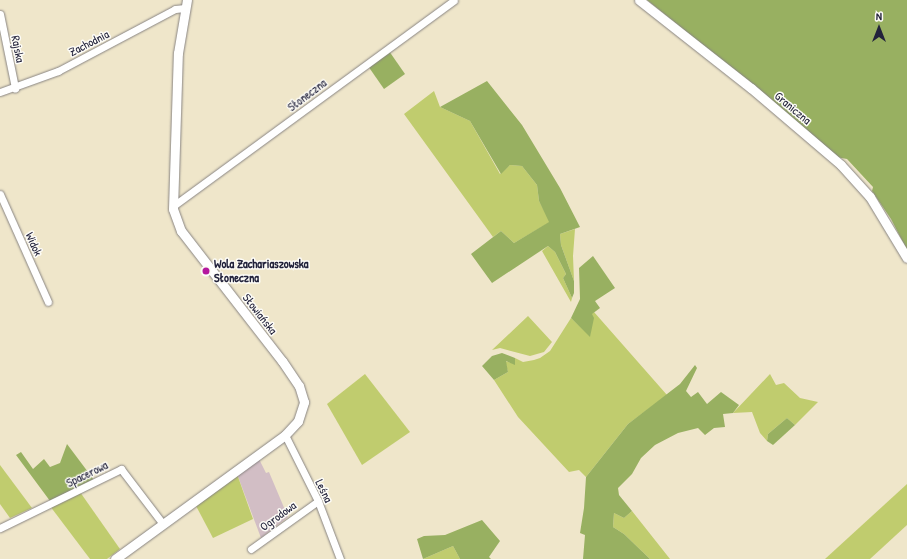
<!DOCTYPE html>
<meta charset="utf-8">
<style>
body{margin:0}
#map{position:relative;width:907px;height:559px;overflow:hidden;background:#efe6ca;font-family:"Patrick Hand",sans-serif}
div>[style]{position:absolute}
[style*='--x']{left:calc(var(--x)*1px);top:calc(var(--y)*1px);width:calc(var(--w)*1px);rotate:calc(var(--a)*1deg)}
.industrial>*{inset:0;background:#d2bec5}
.green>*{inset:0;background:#c0cc6e}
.forest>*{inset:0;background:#98b061}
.roads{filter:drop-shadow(0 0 1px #888482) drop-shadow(0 0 1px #888482)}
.minor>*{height:7px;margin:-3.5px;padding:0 3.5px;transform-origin:3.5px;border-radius:3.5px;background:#fff}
.tertiary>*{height:9px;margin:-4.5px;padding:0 4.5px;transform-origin:4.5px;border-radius:4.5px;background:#fff}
.dots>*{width:11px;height:11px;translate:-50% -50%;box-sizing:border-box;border:2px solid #fdfcf7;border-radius:50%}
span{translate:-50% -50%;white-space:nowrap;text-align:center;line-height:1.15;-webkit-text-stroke:3px #fdfcf7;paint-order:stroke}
.street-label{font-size:12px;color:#22223b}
.poi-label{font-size:12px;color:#22223b;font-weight:700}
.left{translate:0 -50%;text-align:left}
.north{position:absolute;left:859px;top:8px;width:40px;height:40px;-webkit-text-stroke:3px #fdfcf7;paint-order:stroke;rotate:0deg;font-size:11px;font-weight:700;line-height:16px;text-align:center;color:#22223b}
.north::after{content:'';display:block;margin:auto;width:14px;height:18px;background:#22223b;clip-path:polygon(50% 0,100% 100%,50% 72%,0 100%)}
</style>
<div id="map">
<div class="industrial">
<i style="clip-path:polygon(258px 457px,266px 473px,269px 472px,288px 517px,261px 538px,237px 474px)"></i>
</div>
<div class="green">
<i style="clip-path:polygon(434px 91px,440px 107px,470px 121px,500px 174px,510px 165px,522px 166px,537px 185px,539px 201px,550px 222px,514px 243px,501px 231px,493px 237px,404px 114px)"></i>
<i style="clip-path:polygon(575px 229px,573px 256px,574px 281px,561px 245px,560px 234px)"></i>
<i style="clip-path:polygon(548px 246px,555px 252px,566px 274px,563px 278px,572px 298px,571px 302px,542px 251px)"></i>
<i style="clip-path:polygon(594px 312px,667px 395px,628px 424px,586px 477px,579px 470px,569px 472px,518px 417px,494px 380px,508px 372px,505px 361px,515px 364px,515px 358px,523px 362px,534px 360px,540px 358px,550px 351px,571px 318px,590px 336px,591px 314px)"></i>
<i style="clip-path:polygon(528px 316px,552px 342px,544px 352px,530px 356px,500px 348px,492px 350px)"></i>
<i style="clip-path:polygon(365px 374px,410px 432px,362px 465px,327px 404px)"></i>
<i style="clip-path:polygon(770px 374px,776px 385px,784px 383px,800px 398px,818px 402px,795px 425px,787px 418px,768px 434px,767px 441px,760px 433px,752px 412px,733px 413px)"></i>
<i style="clip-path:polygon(0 465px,32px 508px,10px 518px,0 504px)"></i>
<i style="clip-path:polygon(237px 474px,253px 519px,213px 538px,195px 504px)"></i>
<i style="clip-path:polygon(907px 484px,907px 525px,870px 559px,825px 559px)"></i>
<i style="clip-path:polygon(80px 492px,120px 549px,107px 559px,90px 559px,50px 506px)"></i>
<i style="clip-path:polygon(632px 511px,670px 559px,650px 559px,624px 534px,613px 527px,614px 513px,624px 518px)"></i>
<i style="clip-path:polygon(453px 546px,460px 559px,423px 559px)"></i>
</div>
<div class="forest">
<i style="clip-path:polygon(647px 0,907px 0,907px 250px,891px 219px,872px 191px,873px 187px,847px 159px,836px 157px,753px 86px)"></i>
<i style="clip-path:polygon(389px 51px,405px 74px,384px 89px,368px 66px)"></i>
<i style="clip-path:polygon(487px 81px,522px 125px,560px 188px,580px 227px,560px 234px,561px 245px,574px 281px,574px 293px,572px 298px,563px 278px,566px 274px,555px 252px,548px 246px,492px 283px,471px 254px,501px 231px,514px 243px,549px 222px,539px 201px,537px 185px,522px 166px,510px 165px,501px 174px,470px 121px,440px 107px)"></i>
<i style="clip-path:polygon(593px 256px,615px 288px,595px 301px,600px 308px,592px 314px,594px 318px,590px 337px,571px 318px,580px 299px,579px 268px)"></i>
<i style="clip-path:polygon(502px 353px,515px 358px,515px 365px,506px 361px,508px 372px,494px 380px,482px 366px,492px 356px)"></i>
<i style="clip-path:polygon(695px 365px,697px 368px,686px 391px,691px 397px,698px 392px,707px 404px,721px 392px,739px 405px,733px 413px,723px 414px,725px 427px,714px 428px,705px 435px,698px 428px,678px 433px,655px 445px,641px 458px,632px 474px,618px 488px,619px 495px,632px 511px,624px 518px,614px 513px,613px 527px,624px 534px,650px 559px,583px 559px,585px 535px,580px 533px,584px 508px,586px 477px,628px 424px,680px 384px)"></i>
<i style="clip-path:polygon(787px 418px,795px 425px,773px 445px,767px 441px,768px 434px)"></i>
<i style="clip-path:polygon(67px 444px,94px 480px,50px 501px,16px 455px,21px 452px,33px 469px,44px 459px,50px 467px,60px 463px)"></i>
<i style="clip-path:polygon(482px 520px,500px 541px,489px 557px,491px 559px,460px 559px,453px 546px,423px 559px,417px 539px,424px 536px,445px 535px)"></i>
</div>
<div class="roads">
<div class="minor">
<i style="--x:0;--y:14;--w:76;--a:78.5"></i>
<i style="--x:0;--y:92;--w:62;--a:-19.9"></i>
<i style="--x:58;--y:71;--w:132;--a:-27.9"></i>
<i style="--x:175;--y:9;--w:10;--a:-6"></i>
<i style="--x:0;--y:194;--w:118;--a:66"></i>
<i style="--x:173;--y:206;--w:348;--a:-36.2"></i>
<i style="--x:285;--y:435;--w:74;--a:63.4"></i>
<i style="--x:318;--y:501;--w:62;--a:69.2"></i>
<i style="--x:0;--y:528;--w:135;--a:-26"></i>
<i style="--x:121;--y:469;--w:69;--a:52.6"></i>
<i style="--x:251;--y:549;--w:82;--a:-35.6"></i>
</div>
<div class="tertiary">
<i style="--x:639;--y:0;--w:142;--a:38.2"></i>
<i style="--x:751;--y:88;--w:118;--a:40.5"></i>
<i style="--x:841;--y:165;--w:43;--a:47.8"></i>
<i style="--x:870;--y:197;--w:71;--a:58.8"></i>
<i style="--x:115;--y:559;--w:210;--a:-36.1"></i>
<i style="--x:285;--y:435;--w:19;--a:-47"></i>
<i style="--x:298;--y:421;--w:20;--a:-72"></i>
<i style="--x:304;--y:402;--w:17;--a:-107"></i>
<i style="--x:299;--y:386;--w:30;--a:-124"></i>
<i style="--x:282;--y:361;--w:165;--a:-127.8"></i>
<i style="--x:181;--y:231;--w:23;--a:-110"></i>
<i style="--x:173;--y:209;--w:156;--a:-88.2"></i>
<i style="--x:178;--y:53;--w:54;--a:-80.4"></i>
</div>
</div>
<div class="dots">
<i style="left:206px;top:271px;background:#b5179e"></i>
</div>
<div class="street-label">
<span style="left:89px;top:43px;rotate:-27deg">Zachodnia</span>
<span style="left:18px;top:49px;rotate:79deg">Rajska</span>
<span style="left:307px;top:95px;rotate:-37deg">Słoneczna</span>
<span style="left:793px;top:108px;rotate:40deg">Graniczna</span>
<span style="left:34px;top:244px;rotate:66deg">Widok</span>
<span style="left:260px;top:314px;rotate:52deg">Słowiańska</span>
<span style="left:87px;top:474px;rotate:-26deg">Spacerowa</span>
<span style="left:324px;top:491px;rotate:64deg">Leśna</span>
<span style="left:278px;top:516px;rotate:-36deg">Ogrodowa</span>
</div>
<div class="poi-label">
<span class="left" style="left:214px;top:271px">Wola Zachariaszowska<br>Słoneczna</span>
</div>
<div class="north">N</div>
</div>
